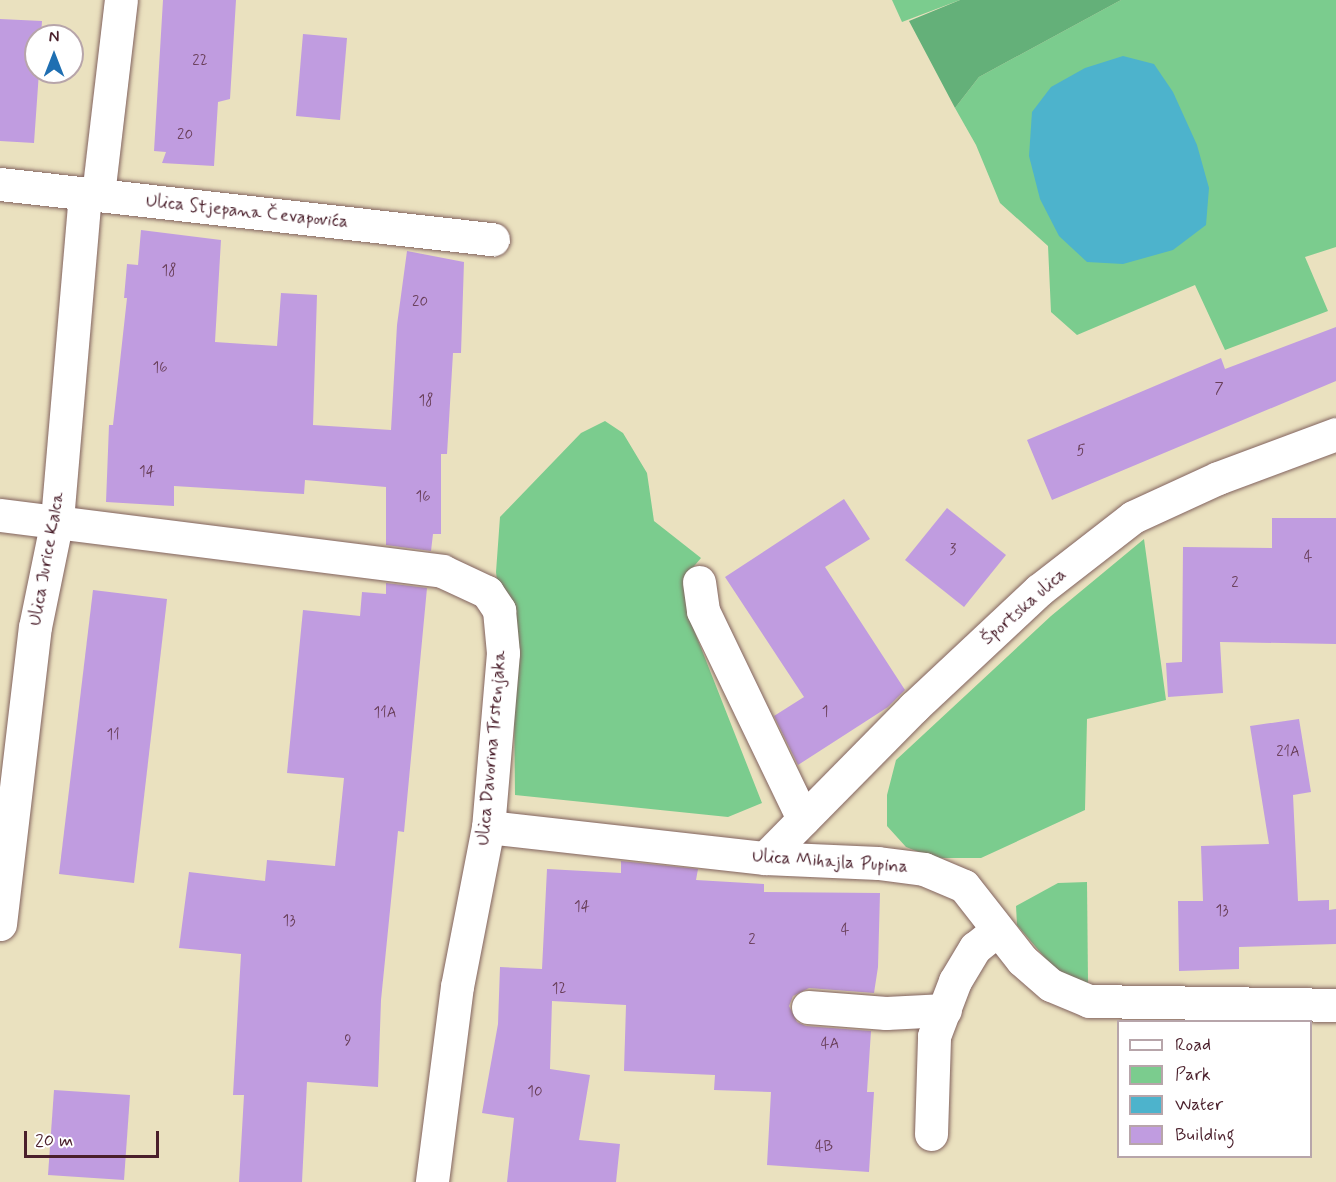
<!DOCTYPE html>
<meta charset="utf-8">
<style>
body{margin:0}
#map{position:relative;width:1336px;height:1182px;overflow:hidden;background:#eae1bf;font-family:Mynerve,sans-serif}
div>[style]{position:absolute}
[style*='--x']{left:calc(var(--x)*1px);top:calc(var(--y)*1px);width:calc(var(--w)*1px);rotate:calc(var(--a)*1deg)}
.green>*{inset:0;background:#7bcc8e}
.forest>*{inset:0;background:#64b079}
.water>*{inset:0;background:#4db3cc}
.building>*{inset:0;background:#c09ce0}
.roads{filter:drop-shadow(0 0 2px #82635f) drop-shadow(0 0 2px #82635f)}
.minor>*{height:33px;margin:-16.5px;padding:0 16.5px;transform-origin:16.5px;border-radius:16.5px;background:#fff}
span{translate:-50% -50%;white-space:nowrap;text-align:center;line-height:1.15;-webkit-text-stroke:4.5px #fff;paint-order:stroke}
.number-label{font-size:15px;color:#683e58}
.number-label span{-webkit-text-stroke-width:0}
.street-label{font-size:18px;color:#4a1f2b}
.legend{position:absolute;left:1117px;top:1020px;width:195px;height:138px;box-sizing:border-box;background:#fff;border:2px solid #b7a5aa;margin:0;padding:8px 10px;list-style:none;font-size:18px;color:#4a1f2b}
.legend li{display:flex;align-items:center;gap:12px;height:30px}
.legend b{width:30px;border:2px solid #b7a5aa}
.north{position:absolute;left:24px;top:24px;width:60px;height:60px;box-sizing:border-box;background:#fff;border:2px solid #b7a5aa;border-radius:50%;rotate:0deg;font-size:16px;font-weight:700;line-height:24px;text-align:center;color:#4a1f2b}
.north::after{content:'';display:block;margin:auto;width:21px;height:27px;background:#1f6fb2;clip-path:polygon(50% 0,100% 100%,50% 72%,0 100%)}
.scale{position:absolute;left:24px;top:1131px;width:135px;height:27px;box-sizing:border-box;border:3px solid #4a1f2b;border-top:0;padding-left:8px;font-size:18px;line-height:21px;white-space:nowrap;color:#4a1f2b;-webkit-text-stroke:4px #fff;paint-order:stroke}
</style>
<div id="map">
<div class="green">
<i style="clip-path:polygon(892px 0,960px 0,902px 22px)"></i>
<i style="clip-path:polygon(1121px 0,1336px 0,1336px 247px,1305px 257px,1328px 311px,1225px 350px,1195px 285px,1077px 335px,1051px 312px,1048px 246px,1000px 203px,976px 145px,955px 108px,979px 77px)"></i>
<i style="clip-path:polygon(605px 421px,623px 433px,647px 473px,654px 521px,701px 558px,689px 572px,687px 598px,694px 630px,762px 803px,728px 817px,515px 795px,513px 617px,498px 589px,496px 572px,500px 517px,581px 433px)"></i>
<i style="clip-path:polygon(1144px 539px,1166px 700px,1087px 719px,1085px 810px,981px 858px,934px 858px,906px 847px,887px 826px,887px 795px,896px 760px,1051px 616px)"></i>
<i style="clip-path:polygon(1087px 882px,1088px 983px,1073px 980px,1052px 966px,1017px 925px,1016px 906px,1058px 883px)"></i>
</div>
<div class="forest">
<i style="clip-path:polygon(960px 0,1121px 0,979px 77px,955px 108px,909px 21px)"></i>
</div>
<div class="water">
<i style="clip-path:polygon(1123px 56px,1154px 64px,1173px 92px,1197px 145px,1209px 188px,1206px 225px,1173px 250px,1123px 264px,1087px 262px,1059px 236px,1040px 199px,1029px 156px,1032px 112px,1051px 87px,1085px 68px)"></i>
</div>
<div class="building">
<i style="clip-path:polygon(163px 0,236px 0,230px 99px,218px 102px,214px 166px,162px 163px,166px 152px,154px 151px)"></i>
<i style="clip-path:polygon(0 19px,42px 21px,41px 36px,36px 36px,39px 72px,34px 143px,0 141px)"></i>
<i style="clip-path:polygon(303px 34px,347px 38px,340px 120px,296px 116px)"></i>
<i style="clip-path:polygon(141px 230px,221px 240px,215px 342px,277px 346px,281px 293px,317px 295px,313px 425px,391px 430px,397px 325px,407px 251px,464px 262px,461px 353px,453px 353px,447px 454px,441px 454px,441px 534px,433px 534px,431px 551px,386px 545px,386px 487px,305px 480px,304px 494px,174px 486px,174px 506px,106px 502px,109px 425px,113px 425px,127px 298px,124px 298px,127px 264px,138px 265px)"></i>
<i style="clip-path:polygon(1336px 327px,1336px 381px,1052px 500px,1027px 440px,1221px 358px,1225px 369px)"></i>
<i style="clip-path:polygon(844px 499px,870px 539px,825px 567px,905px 690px,888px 707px,798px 765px,774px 716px,804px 697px,725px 577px)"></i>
<i style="clip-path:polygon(947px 508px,1006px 555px,964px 607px,905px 560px)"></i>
<i style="clip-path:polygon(1272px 518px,1336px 518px,1336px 644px,1220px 642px,1223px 693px,1168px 697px,1166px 663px,1182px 662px,1183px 547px,1272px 548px)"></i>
<i style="clip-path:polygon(386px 583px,427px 588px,404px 832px,398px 831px,381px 1000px,378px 1087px,307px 1082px,302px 1182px,239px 1182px,244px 1095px,233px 1095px,241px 954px,179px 948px,189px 872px,265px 881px,267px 860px,335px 866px,344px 778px,287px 773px,303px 610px,360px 616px,362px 592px,386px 594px)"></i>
<i style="clip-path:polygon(93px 590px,167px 599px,134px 883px,59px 874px)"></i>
<i style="clip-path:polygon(1299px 719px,1311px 792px,1293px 795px,1298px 901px,1329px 900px,1329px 910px,1336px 909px,1336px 944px,1239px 947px,1239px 969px,1179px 971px,1178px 901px,1203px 901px,1201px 846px,1269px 844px,1250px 726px)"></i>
<i style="clip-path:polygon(621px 861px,698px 869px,696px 880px,764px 884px,764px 892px,880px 893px,878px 967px,874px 993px,809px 988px,793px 996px,789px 1006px,797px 1022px,806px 1026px,871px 1031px,867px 1092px,874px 1092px,869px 1172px,767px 1165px,771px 1092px,714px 1090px,715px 1075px,624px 1071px,626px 1005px,552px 1001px,550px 1069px,590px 1075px,579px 1140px,620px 1144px,616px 1182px,507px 1182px,514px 1118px,482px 1113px,498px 1024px,500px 967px,542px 969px,547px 869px,621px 873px)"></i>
<i style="clip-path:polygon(54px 1090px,130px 1095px,124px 1180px,48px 1175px)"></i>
</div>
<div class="roads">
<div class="minor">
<i style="--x:0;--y:184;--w:496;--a:6.4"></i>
<i style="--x:98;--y:195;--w:196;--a:-83.3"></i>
<i style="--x:0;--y:515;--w:446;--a:7.2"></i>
<i style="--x:442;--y:571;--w:50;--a:25"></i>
<i style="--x:487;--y:592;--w:22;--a:56"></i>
<i style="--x:499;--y:610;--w:43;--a:84.7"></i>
<i style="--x:503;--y:653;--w:175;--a:94.9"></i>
<i style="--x:488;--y:827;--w:162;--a:101"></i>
<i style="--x:457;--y:986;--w:198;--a:97.3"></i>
<i style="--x:699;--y:582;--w:29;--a:82"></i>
<i style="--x:703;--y:611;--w:231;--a:64.3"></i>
<i style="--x:488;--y:827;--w:279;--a:6.4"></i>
<i style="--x:765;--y:858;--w:113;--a:2.5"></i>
<i style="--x:878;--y:863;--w:46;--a:7.4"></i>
<i style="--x:924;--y:869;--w:43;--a:23"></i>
<i style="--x:964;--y:886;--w:94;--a:51.9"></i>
<i style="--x:1022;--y:960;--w:38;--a:41"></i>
<i style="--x:1051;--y:985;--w:41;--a:22.8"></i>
<i style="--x:1089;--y:1001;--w:247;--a:0.9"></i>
<i style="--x:765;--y:858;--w:212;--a:-45.4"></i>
<i style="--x:914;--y:707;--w:171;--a:-43.1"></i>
<i style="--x:1039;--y:590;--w:119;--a:-37.8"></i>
<i style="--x:1133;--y:517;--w:94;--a:-24.6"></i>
<i style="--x:1218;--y:478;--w:126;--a:-20.4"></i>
<i style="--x:0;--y:924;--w:299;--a:-83.3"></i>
<i style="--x:35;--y:627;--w:109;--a:-78.4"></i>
<i style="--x:57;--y:520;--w:327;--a:-85.1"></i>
<i style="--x:808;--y:1007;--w:78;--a:4.4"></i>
<i style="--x:886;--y:1013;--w:59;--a:-2.9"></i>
<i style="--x:931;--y:1134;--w:98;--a:-88.2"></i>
<i style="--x:934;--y:1036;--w:59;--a:-69.1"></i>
<i style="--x:955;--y:981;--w:39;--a:-59"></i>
<i style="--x:975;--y:948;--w:27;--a:-39"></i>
</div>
</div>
<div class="number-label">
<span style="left:200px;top:62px">22</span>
<span style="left:185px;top:136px">20</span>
<span style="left:169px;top:272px">18</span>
<span style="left:420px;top:303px">20</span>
<span style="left:160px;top:369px">16</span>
<span style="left:1219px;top:390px">7</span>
<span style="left:426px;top:402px">18</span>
<span style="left:1081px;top:452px">5</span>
<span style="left:147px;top:473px">14</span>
<span style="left:423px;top:498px">16</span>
<span style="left:953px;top:551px">3</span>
<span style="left:1308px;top:558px">4</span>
<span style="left:1235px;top:584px">2</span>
<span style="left:825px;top:713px">1</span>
<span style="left:385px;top:714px">11A</span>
<span style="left:113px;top:736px">11</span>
<span style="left:1288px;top:753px">21A</span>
<span style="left:582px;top:908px">14</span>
<span style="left:1222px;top:912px">13</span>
<span style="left:289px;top:922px">13</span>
<span style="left:845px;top:931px">4</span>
<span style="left:752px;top:941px">2</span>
<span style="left:559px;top:990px">12</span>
<span style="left:348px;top:1042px">9</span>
<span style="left:830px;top:1045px">4A</span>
<span style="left:535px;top:1093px">10</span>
<span style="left:824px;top:1148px">4B</span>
</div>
<div class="street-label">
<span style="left:247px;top:212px;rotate:6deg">Ulica Stjepana Čevapovića</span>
<span style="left:47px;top:559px;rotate:-80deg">Ulica Jurice Kalca</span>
<span style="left:1024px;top:607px;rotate:-41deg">Športska ulica</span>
<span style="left:492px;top:748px;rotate:-85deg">Ulica Davorina Trstenjaka</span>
<span style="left:830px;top:862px;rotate:4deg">Ulica Mihajla Pupina</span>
</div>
<ul class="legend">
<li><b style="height:8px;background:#fff"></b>Road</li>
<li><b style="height:16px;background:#7bcc8e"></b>Park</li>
<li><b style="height:16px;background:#4db3cc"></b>Water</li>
<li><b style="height:16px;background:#c09ce0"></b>Building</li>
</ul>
<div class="north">N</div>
<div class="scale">20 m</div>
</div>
